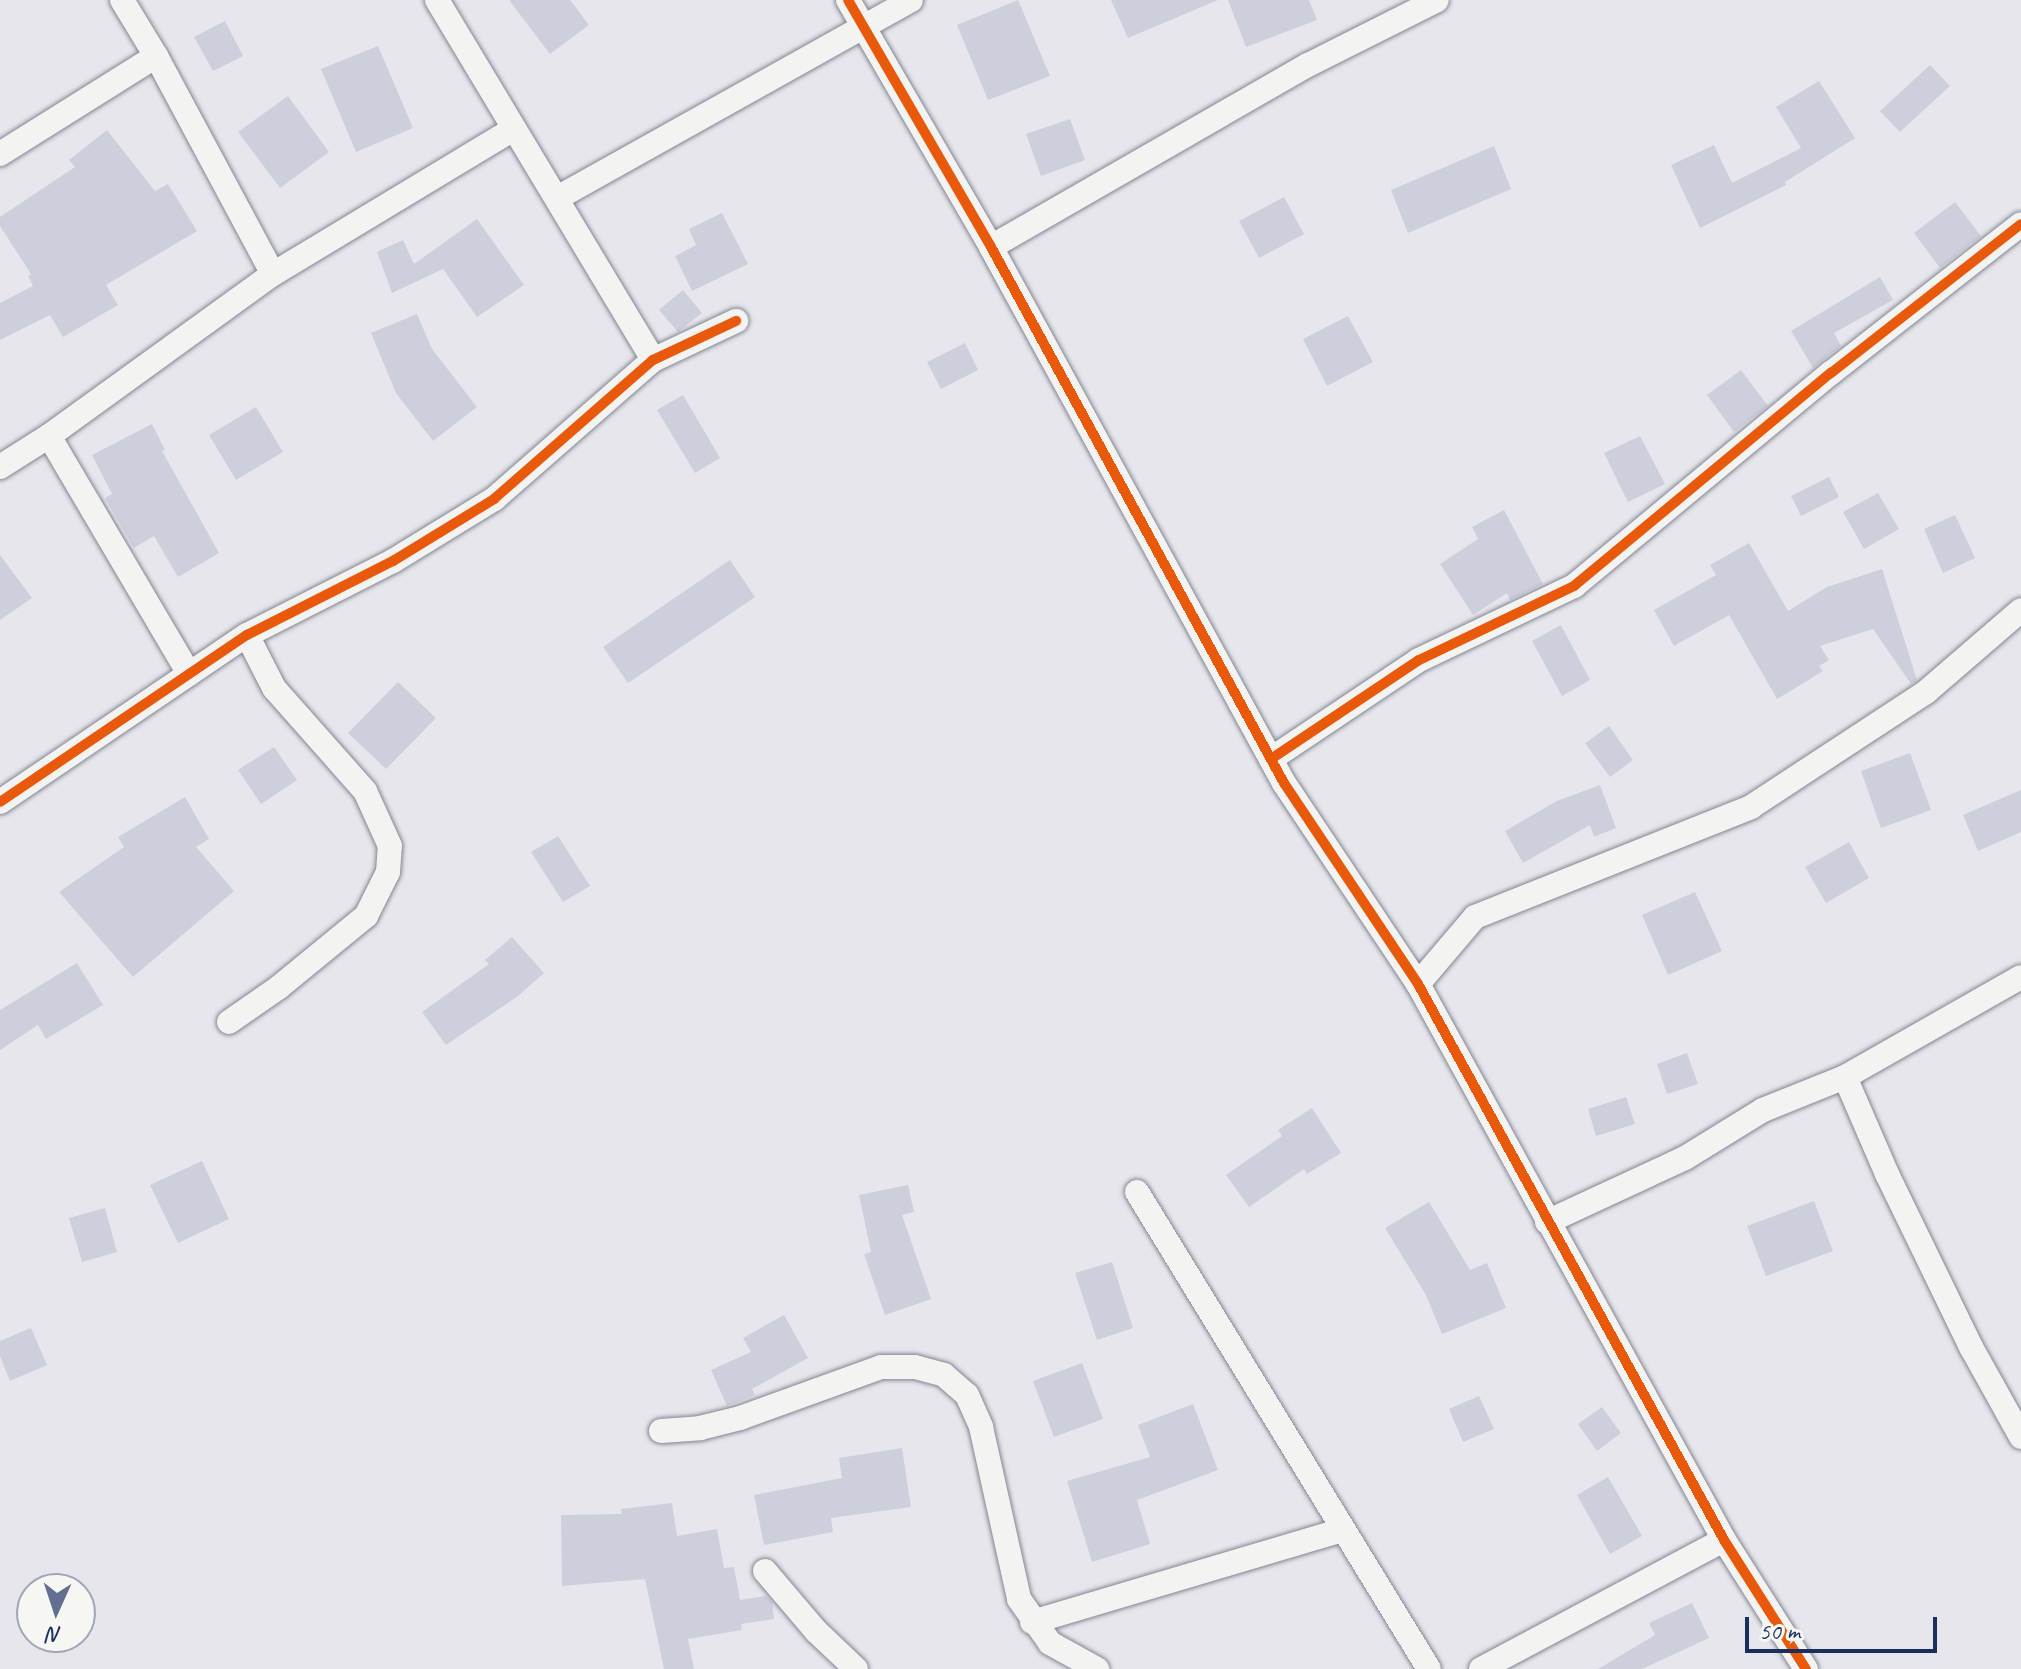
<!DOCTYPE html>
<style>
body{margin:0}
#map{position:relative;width:2021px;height:1669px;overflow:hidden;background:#e6e6ec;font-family:Caveat,sans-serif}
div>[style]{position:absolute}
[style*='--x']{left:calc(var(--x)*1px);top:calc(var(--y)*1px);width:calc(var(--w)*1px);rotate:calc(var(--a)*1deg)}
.building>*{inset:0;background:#cdcfdd}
.roads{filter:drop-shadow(0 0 2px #828692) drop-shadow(0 0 2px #828692)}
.street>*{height:24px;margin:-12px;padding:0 12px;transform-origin:12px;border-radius:12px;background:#f3f3f2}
.cycleway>*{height:10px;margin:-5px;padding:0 5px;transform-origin:5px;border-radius:5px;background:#e8590c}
span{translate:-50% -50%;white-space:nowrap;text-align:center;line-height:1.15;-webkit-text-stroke:8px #f6f6f2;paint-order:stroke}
.north{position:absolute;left:16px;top:1573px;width:80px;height:80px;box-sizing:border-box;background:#f6f6f2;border:2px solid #9ea6b7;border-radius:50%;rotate:183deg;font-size:22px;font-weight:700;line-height:32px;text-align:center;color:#1b2f5e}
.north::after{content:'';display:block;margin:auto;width:28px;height:36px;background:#626f90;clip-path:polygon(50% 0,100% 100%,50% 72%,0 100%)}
.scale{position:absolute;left:1745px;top:1617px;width:192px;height:36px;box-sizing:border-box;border:4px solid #1b2f5e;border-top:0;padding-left:10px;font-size:24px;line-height:28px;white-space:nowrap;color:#1b2f5e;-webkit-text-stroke:6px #f6f6f2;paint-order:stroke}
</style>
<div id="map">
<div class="building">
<i style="clip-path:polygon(509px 0,570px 0,589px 25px,550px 54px)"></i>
<i style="clip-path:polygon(1018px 0,1050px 76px,988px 100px,957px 25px)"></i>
<i style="clip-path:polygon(1111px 0,1218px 0,1128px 38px)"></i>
<i style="clip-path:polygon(1228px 0,1309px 0,1317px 20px,1246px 47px)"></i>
<i style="clip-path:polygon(225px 21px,243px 56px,213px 71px,194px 37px)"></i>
<i style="clip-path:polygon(378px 46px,413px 128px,356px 152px,321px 69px)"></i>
<i style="clip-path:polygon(1930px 65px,1950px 86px,1900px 132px,1880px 111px)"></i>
<i style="clip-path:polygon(1819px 81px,1855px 138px,1785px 182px,1786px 185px,1700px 228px,1671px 165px,1714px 145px,1732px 183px,1801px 148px,1776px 107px)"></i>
<i style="clip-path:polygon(288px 96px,329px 152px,280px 188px,238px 132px)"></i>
<i style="clip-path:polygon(1070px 119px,1085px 160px,1041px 176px,1026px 134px)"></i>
<i style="clip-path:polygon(107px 130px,155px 191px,168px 184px,197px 231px,106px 285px,118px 305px,63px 337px,50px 315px,0 340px,0 303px,33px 286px,28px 276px,31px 274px,0 226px,0 217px,75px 167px,69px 160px)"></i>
<i style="clip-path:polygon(1494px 146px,1511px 189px,1408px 233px,1391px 190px)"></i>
<i style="clip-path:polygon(1284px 197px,1304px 234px,1259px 258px,1239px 221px)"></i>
<i style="clip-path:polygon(1955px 202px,1981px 236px,1940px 268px,1914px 233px)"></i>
<i style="clip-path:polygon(722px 213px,748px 264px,692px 291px,675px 256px,696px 245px,689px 229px)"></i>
<i style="clip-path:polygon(477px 219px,524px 285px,477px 317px,443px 269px,392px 293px,377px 252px,403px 240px,414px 264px)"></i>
<i style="clip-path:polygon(1880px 277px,1893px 300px,1834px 333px,1841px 346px,1813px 368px,1791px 331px)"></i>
<i style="clip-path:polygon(683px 290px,702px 313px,678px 332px,659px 310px)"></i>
<i style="clip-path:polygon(417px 314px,432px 349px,477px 407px,433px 441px,396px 393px,371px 333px)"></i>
<i style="clip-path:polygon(1348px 316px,1373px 362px,1327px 386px,1303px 339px)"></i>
<i style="clip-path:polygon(965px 343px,978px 370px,941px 389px,927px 362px)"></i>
<i style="clip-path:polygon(1741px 370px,1768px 406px,1734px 432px,1707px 395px)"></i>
<i style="clip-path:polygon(683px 395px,720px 458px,695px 473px,657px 410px)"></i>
<i style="clip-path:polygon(256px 407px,283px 452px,236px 480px,209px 435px)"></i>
<i style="clip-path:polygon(152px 424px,165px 450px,162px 451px,219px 553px,178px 577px,154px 536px,134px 548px,105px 498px,112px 494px,92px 455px)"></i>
<i style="clip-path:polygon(1640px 436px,1665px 484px,1628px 502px,1604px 453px)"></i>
<i style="clip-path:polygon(1829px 477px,1839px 497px,1801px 516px,1791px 496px)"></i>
<i style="clip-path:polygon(1878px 493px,1899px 529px,1864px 549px,1843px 512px)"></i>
<i style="clip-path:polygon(1504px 510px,1543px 584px,1510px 600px,1507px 593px,1473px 615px,1440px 564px,1478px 539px,1472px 527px)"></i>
<i style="clip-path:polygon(1955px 515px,1975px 558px,1943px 573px,1924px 529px)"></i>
<i style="clip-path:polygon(1749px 543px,1788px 611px,1827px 587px,1882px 569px,1917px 680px,1911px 684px,1873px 629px,1820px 646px,1829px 660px,1819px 666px,1823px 671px,1777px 699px,1729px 615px,1674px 646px,1654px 610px,1716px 575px,1710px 565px)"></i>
<i style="clip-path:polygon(0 555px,32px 598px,0 620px)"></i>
<i style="clip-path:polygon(730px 560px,755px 597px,628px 683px,603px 647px)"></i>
<i style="clip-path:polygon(1561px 625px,1590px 680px,1562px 696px,1532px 641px)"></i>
<i style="clip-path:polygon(398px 682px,436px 718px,386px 769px,348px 733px)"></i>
<i style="clip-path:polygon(1609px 726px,1633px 760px,1610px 777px,1585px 743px)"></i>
<i style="clip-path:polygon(274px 747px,297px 780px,261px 804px,238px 770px)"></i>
<i style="clip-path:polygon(1910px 753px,1931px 810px,1881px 828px,1861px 771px)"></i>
<i style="clip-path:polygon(1600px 785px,1616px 828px,1594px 837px,1590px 825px,1523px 863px,1505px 831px,1557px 801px)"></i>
<i style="clip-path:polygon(2021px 790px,2021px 832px,1978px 851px,1963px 815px)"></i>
<i style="clip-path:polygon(185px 797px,209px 839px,196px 847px,234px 891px,133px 977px,59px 892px,124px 847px,118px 837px)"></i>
<i style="clip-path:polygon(558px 836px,590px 886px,563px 902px,531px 852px)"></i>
<i style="clip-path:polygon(1849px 842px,1869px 878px,1826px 903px,1805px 867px)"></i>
<i style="clip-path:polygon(1695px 892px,1722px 951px,1668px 975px,1642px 915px)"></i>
<i style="clip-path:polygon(512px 937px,544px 973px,518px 996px,446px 1045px,422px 1012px,489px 964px,485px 960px)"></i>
<i style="clip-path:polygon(77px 963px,103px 1005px,46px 1039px,38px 1025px,0 1050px,0 1010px)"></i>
<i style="clip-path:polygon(1687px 1053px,1698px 1084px,1667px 1094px,1657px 1064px)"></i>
<i style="clip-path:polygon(1626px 1097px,1635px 1124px,1596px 1136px,1588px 1109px)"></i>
<i style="clip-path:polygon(1312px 1108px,1341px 1153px,1307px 1174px,1304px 1169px,1249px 1207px,1226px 1175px,1282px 1136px,1278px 1130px)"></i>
<i style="clip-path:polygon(202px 1161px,229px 1219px,178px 1243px,150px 1185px)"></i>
<i style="clip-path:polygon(908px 1185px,914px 1212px,902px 1215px,931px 1299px,885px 1315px,864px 1254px,871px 1252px,859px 1195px)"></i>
<i style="clip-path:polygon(1814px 1201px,1833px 1251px,1766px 1276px,1747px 1226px)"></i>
<i style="clip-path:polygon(1429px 1202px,1470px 1270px,1487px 1263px,1506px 1308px,1442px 1334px,1426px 1295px,1385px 1228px)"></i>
<i style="clip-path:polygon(105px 1208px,117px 1252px,82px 1262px,69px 1218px)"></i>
<i style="clip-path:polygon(1112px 1262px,1133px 1328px,1097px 1340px,1075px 1273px)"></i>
<i style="clip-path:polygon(784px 1315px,808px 1358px,752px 1389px,755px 1395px,727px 1406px,711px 1370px,751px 1352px,743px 1338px)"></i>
<i style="clip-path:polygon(31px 1328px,47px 1365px,10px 1381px,0 1356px,0 1341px)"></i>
<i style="clip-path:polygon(1082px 1363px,1103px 1419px,1054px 1437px,1033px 1381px)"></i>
<i style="clip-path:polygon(1479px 1396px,1494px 1429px,1463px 1442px,1449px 1409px)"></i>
<i style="clip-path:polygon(1193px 1404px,1218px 1470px,1137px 1500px,1150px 1544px,1092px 1562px,1067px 1481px,1150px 1457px,1138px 1425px)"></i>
<i style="clip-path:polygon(1602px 1407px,1621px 1433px,1597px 1451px,1578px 1424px)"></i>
<i style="clip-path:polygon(902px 1448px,911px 1507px,831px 1518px,833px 1532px,764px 1545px,754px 1495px,842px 1478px,839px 1458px)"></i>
<i style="clip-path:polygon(1608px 1477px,1642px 1536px,1610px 1554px,1577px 1495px)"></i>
<i style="clip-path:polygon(672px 1503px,677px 1536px,717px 1529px,724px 1568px,734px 1567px,740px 1600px,766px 1596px,772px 1602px,774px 1619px,741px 1624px,742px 1630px,688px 1639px,694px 1669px,664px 1669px,645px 1579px,562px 1586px,561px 1515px,622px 1514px,621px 1509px)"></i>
<i style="clip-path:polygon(1692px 1603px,1709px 1638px,1642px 1669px,1598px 1669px,1655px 1635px,1649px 1623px)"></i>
</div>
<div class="roads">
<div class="street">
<i style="--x:122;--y:0;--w:66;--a:58.7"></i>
<i style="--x:156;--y:56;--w:247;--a:61.8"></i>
<i style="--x:437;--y:0;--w:420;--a:59"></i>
<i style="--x:848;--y:0;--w:285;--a:59.9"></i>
<i style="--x:991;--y:247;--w:611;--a:61.34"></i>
<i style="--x:1284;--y:783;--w:242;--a:56.3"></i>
<i style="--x:1418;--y:984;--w:635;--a:61.17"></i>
<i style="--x:1724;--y:1540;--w:153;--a:57.6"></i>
<i style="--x:0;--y:154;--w:184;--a:-32.1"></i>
<i style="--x:559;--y:197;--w:403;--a:-29.2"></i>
<i style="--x:991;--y:247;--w:366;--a:-29.9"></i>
<i style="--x:1308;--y:65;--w:144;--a:-26.7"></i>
<i style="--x:49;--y:436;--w:276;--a:59.5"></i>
<i style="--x:0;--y:467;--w:58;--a:-32.3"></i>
<i style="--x:49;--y:436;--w:276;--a:-35.9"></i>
<i style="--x:273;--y:274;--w:279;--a:-31.1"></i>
<i style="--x:1271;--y:759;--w:178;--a:-33.8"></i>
<i style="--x:1419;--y:660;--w:172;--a:-25.5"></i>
<i style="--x:1574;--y:586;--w:334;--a:-39.7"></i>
<i style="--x:1831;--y:373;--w:241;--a:-38.1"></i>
<i style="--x:0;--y:802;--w:298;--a:-34.1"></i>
<i style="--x:247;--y:635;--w:164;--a:-26.9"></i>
<i style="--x:393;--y:561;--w:119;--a:-31.5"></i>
<i style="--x:494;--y:499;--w:211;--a:-41.2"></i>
<i style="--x:653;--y:360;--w:92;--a:-25.2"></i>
<i style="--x:1418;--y:984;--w:88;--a:-49.6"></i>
<i style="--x:1475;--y:917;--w:297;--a:-21.7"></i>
<i style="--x:1751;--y:807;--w:209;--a:-33.3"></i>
<i style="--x:1926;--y:692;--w:125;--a:-40.8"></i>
<i style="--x:229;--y:1022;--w:60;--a:-34.8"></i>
<i style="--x:278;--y:988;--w:114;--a:-39.3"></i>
<i style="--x:366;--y:916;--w:49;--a:-63.4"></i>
<i style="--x:388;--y:872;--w:26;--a:-86"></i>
<i style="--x:390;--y:846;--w:60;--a:-114.4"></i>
<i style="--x:365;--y:791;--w:137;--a:-131.5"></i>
<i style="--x:274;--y:688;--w:59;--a:-117"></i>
<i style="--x:1845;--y:1077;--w:106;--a:66.6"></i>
<i style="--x:1887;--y:1174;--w:192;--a:64.1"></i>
<i style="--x:1971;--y:1347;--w:103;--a:60.9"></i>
<i style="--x:1137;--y:1192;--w:559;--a:58.53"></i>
<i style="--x:1547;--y:1222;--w:152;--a:-24.9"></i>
<i style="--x:1685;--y:1158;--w:92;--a:-31.6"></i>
<i style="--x:1763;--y:1110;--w:88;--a:-21.9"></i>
<i style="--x:1845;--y:1077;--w:202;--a:-29.6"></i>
<i style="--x:661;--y:1431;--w:39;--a:-4"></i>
<i style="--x:700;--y:1428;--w:41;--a:-14"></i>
<i style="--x:740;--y:1418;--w:150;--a:-19.9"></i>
<i style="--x:881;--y:1367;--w:34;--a:0"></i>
<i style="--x:915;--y:1367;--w:30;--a:15"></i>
<i style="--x:944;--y:1375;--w:30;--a:41"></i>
<i style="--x:967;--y:1395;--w:35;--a:66"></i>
<i style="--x:981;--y:1427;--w:176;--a:77.5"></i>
<i style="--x:1019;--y:1599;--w:54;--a:54.8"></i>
<i style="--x:1050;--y:1643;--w:54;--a:29"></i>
<i style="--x:765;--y:1571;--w:79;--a:49.6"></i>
<i style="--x:816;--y:1631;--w:55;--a:43.5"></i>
<i style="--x:1032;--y:1622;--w:324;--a:-16.5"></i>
<i style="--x:1481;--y:1669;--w:275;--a:-28"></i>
</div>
</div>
<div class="cycleway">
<i style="--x:848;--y:0;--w:285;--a:59.9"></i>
<i style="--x:991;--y:247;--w:611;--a:61.34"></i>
<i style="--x:1284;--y:783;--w:242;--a:56.3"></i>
<i style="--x:1418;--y:984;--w:635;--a:61.17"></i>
<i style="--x:1724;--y:1540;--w:153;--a:57.6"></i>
<i style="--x:1271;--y:759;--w:178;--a:-33.8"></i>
<i style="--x:1419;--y:660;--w:172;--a:-25.5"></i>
<i style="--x:1574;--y:586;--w:334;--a:-39.7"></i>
<i style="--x:1831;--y:373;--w:241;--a:-38.1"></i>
<i style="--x:0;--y:802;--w:298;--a:-34.1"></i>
<i style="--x:247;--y:635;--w:164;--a:-26.9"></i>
<i style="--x:393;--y:561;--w:119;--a:-31.5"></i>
<i style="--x:494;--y:499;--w:211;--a:-41.2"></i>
<i style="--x:653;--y:360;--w:92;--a:-25.2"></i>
</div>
<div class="north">N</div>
<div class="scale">50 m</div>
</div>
